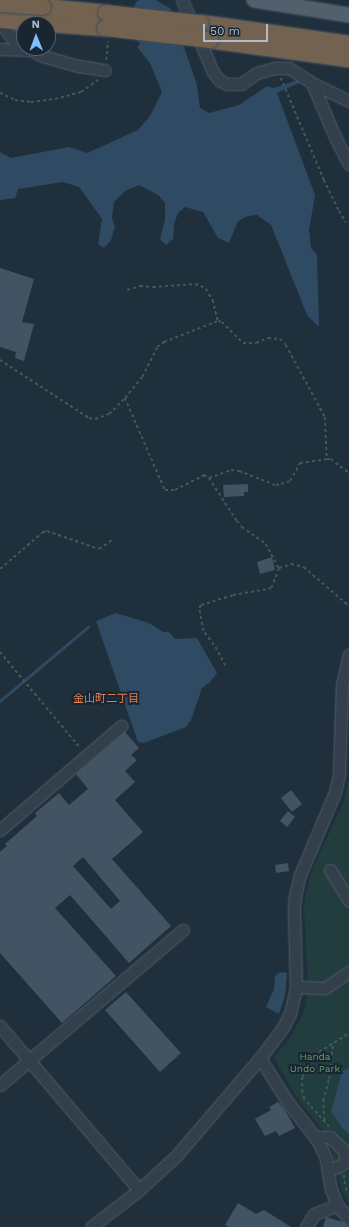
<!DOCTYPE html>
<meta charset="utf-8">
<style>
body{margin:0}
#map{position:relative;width:349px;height:1227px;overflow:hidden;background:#1f2f3c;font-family:"Work Sans","Noto Sans JP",sans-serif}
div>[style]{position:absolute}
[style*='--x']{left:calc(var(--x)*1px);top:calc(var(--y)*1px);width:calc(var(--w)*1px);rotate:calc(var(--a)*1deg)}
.green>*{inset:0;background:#213d3d}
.water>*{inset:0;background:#2f4b64}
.stream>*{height:2.5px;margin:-1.25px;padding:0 1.25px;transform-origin:1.25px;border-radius:1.25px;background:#2f4b64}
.building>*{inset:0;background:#425464}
.path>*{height:1.5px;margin-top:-0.75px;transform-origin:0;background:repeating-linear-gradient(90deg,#3f5a5a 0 3px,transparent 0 6px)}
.roads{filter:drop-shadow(0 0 1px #515e6a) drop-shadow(0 0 1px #515e6a)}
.minor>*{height:11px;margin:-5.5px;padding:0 5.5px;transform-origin:5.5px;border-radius:5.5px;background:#33404c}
.major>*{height:14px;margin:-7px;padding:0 7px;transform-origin:7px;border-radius:7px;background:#51606d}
.highway>*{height:16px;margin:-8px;padding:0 8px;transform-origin:8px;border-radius:8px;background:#73624f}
.bridges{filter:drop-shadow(0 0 1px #3e4b57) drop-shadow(0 0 1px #3e4b57)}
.highway-bridge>*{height:16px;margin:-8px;padding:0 8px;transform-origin:8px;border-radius:8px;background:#73624f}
span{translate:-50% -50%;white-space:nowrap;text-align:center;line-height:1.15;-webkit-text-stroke:4px #192531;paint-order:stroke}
.park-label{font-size:10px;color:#639c6a}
.neighbourhood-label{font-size:11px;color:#df8153}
.north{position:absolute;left:16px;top:16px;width:40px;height:40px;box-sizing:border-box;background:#192531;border:1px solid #55616e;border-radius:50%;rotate:359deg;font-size:11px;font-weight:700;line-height:16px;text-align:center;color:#aebbc9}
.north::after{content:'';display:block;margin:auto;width:14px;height:18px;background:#7dbdff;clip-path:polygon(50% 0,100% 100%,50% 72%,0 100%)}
.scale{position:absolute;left:203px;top:24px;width:65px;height:18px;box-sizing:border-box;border:2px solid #aebbc9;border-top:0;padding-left:5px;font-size:12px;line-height:14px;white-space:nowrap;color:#aebbc9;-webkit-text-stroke:3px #192531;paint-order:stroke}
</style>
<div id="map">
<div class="green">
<i style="clip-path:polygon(349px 779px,349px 1204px,341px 1190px,333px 1151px,323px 1131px,297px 1098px,274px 1058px,292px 1035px,305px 1009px,308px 991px,304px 905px,309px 880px,317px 859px,344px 801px)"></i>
</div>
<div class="water">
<i style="clip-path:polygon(140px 0,156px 0,171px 9px,197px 85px,200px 108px,209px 113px,239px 105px,267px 86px,274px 88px,298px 80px,299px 83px,277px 93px,315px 195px,309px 230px,311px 248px,317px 255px,319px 327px,307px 315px,271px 225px,257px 215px,248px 216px,238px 221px,229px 243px,218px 238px,203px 212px,185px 207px,178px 213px,174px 224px,173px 239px,166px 245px,160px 239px,165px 220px,165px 203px,158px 195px,139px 185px,125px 191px,114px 202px,112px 218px,115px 227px,111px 240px,104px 248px,98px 244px,102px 219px,79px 187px,63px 182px,18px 189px,15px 198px,0 200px,0 152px,11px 158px,69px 147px,87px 153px,138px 130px,150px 116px,162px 92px,150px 63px,137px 47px,140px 45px,129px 15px,137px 1px)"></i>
<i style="clip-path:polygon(116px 613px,149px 623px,163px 632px,169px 632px,175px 639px,197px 638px,217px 673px,210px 682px,202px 688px,191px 720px,186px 727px,144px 743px,138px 742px,96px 621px)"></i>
<i style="clip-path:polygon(285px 972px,287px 973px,285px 995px,279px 1014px,266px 1007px,274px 989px,275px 976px,278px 973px)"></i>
<i style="clip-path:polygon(349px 1068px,349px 1134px,343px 1129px,331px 1112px,342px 1071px)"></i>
</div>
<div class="stream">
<i style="--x:0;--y:701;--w:115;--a:-40.1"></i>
</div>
<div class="building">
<i style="clip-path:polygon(0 268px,34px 279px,22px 322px,34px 324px,24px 361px,15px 358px,16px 352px,0 347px)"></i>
<i style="clip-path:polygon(248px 484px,248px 492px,244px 492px,244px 496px,224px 497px,223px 485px)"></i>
<i style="clip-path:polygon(272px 557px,275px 570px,260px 574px,257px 562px)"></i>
<i style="clip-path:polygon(evenodd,125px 732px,139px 748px,131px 755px,137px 760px,125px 771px,135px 782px,115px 800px,143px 832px,112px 859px,171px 926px,129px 963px,70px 895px,55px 908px,116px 976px,62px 1023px,0 953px,0 852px,7px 846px,5px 844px,37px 816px,35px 813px,59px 793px,69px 805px,88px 789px,76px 774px,125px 732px,83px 857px,120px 901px,111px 909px,73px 866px,83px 857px)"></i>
<i style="clip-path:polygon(291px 790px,302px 804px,292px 812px,281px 798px)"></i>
<i style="clip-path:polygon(288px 811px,295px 817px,287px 827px,280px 821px)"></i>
<i style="clip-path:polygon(288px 863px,289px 871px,276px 873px,275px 865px)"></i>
<i style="clip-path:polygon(126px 992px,181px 1053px,160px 1072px,105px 1010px)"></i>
<i style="clip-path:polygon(278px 1102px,285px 1110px,295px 1128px,279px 1136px,276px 1131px,265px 1136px,255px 1119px,271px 1110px,269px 1107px)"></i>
<i style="clip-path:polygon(238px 1203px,256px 1214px,264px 1210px,291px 1227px,229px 1227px,225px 1225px)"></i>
<i style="clip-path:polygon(326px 1217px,343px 1222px,349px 1227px,323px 1227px)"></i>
</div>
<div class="path">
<i style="--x:106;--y:60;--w:19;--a:-84"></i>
<i style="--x:281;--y:78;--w:111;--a:67.1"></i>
<i style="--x:324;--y:180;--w:34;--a:64"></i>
<i style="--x:339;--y:211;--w:13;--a:58"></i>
<i style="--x:0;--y:93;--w:17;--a:25"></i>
<i style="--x:15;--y:100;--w:16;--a:7"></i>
<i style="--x:31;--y:102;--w:24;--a:-7"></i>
<i style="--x:55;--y:99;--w:27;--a:-15"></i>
<i style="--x:81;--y:92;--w:22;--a:-36"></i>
<i style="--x:127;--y:290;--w:14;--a:-17"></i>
<i style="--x:140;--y:286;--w:13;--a:4"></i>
<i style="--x:153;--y:287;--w:42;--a:-4.1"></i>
<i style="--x:195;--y:284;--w:6;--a:18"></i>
<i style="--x:201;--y:286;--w:6;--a:31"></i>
<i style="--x:206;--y:289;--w:13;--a:58"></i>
<i style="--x:213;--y:300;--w:22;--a:77"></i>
<i style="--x:0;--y:360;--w:106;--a:33.1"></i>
<i style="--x:89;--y:418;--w:6;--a:9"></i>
<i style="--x:95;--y:419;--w:15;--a:-20"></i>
<i style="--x:109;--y:414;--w:23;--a:-45"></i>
<i style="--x:125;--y:398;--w:27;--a:-51"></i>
<i style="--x:142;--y:377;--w:34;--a:-63"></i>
<i style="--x:157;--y:347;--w:9;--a:-36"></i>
<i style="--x:164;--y:342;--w:58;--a:-21.3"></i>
<i style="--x:218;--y:321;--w:4;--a:14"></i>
<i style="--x:222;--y:322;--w:30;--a:45"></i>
<i style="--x:243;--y:343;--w:13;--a:0"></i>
<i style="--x:256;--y:343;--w:13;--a:-23"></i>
<i style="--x:268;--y:338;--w:12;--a:5"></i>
<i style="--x:280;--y:339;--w:8;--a:45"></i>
<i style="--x:286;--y:345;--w:82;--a:61.6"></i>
<i style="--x:325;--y:417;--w:42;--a:87.3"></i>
<i style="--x:327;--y:459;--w:4;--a:0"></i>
<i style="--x:331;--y:459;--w:23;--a:38"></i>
<i style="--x:125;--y:398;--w:100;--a:66.5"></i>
<i style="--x:165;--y:490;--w:10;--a:0"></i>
<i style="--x:175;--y:490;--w:33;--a:-27"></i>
<i style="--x:204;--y:475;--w:6;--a:31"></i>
<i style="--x:209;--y:478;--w:51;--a:56.9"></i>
<i style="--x:237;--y:521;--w:8;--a:50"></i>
<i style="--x:242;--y:527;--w:29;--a:35"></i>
<i style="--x:266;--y:544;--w:27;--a:62"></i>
<i style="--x:279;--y:568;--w:13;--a:-18"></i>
<i style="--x:291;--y:564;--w:13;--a:13"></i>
<i style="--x:304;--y:567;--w:60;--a:40.9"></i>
<i style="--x:209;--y:478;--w:23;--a:-20"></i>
<i style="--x:231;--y:470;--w:8;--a:7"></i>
<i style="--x:239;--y:471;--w:40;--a:21"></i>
<i style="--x:276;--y:485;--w:5;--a:-11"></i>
<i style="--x:281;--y:484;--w:9;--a:-18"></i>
<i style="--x:290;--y:481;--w:21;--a:-61"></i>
<i style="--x:300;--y:463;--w:27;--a:-8"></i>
<i style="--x:0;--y:569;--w:57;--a:-40.7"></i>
<i style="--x:43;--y:532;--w:4;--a:-14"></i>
<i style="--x:47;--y:531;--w:55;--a:19.1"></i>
<i style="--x:99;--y:549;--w:16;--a:-35"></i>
<i style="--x:0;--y:652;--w:126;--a:50.1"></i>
<i style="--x:225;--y:666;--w:18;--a:-117"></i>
<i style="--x:217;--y:650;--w:24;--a:-126"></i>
<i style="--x:203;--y:631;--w:23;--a:-100"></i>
<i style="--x:199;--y:608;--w:4;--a:-56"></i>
<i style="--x:201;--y:605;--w:34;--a:-17"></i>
<i style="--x:233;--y:595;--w:39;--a:-10"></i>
<i style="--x:271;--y:588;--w:22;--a:-68"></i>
<i style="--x:324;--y:1120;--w:19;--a:-93"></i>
<i style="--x:323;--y:1101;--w:23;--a:-75"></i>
<i style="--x:329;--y:1079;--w:36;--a:-84"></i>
<i style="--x:329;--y:1127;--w:38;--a:-132"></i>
<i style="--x:304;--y:1099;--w:7;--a:-106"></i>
<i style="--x:302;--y:1092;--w:15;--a:-90"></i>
<i style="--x:302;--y:1077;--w:30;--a:-56"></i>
<i style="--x:319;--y:1052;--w:36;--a:-32"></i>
<i style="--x:344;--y:1175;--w:13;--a:81"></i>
<i style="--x:346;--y:1188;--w:7;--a:63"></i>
</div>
<div class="roads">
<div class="minor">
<i style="--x:182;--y:0;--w:78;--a:66.7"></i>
<i style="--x:213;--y:72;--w:10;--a:53"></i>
<i style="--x:219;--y:80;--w:9;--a:27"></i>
<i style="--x:227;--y:84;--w:14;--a:0"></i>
<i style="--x:241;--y:84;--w:19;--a:-35"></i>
<i style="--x:257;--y:73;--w:18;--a:-16"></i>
<i style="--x:274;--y:68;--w:15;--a:0"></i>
<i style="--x:289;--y:68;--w:27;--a:33"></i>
<i style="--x:312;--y:83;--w:41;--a:25.9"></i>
<i style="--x:0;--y:23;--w:19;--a:51"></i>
<i style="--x:12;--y:38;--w:14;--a:34"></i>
<i style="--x:27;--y:48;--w:18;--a:27"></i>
<i style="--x:43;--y:56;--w:37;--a:16"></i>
<i style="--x:79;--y:66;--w:26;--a:9"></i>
<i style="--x:0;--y:49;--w:29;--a:2"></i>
<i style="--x:312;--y:83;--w:59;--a:66.9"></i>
<i style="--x:335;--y:137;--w:30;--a:63"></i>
<i style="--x:0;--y:830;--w:160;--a:-40.7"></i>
<i style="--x:330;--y:870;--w:36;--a:58"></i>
<i style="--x:296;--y:987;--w:29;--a:2"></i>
<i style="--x:325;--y:988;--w:29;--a:-34"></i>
<i style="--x:0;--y:1026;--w:215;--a:49.7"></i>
<i style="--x:260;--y:1058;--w:51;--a:57.9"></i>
<i style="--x:287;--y:1101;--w:46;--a:52.1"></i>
<i style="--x:315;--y:1137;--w:12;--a:59"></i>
<i style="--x:321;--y:1147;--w:13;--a:67"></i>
<i style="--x:326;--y:1159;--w:30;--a:81"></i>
<i style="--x:331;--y:1189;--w:17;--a:69"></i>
<i style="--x:337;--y:1205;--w:18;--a:49"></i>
<i style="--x:0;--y:1085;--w:240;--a:-40.3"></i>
<i style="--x:315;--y:1137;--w:15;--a:0"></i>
<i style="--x:330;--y:1137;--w:16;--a:43"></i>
<i style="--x:342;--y:1148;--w:7;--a:63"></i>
<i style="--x:345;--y:1154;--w:8;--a:90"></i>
<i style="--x:345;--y:1162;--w:7;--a:146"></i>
<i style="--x:339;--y:1166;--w:12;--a:160"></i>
<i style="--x:91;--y:1227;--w:61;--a:-37.6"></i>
<i style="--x:139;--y:1190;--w:50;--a:-42.6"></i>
<i style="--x:176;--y:1156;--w:129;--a:-49.4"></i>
<i style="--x:260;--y:1058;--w:39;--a:-53"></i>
<i style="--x:283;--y:1027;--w:15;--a:-62"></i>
<i style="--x:290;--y:1014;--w:28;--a:-77"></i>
<i style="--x:296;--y:987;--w:78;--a:-91.5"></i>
<i style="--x:294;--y:909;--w:13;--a:-86"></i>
<i style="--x:295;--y:896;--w:22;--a:-77"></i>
<i style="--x:300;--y:875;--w:90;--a:-67.1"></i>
<i style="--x:335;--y:792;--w:18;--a:-77"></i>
<i style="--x:339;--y:774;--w:89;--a:-88.1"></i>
<i style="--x:342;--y:685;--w:31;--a:-77"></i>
<i style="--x:306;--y:1227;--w:15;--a:-58"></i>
<i style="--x:314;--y:1214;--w:25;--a:-21"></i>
</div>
<div class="major">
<i style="--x:254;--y:0;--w:96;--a:9"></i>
</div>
<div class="highway">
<i style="--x:43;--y:7;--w:63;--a:5.4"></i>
<i style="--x:0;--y:20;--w:105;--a:4.4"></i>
<i style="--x:200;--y:23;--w:150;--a:8"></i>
<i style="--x:210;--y:40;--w:140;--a:7.8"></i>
</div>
</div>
<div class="bridges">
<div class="highway-bridge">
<i style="--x:0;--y:4;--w:43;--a:4"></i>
<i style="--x:106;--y:13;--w:95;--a:6.1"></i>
<i style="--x:105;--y:28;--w:106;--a:6.5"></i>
</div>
</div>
<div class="park-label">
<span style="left:315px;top:1062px">Handa<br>Undo Park</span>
</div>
<div class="neighbourhood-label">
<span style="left:106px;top:699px">金山町二丁目</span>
</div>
<div class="north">N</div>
<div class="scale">50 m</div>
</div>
